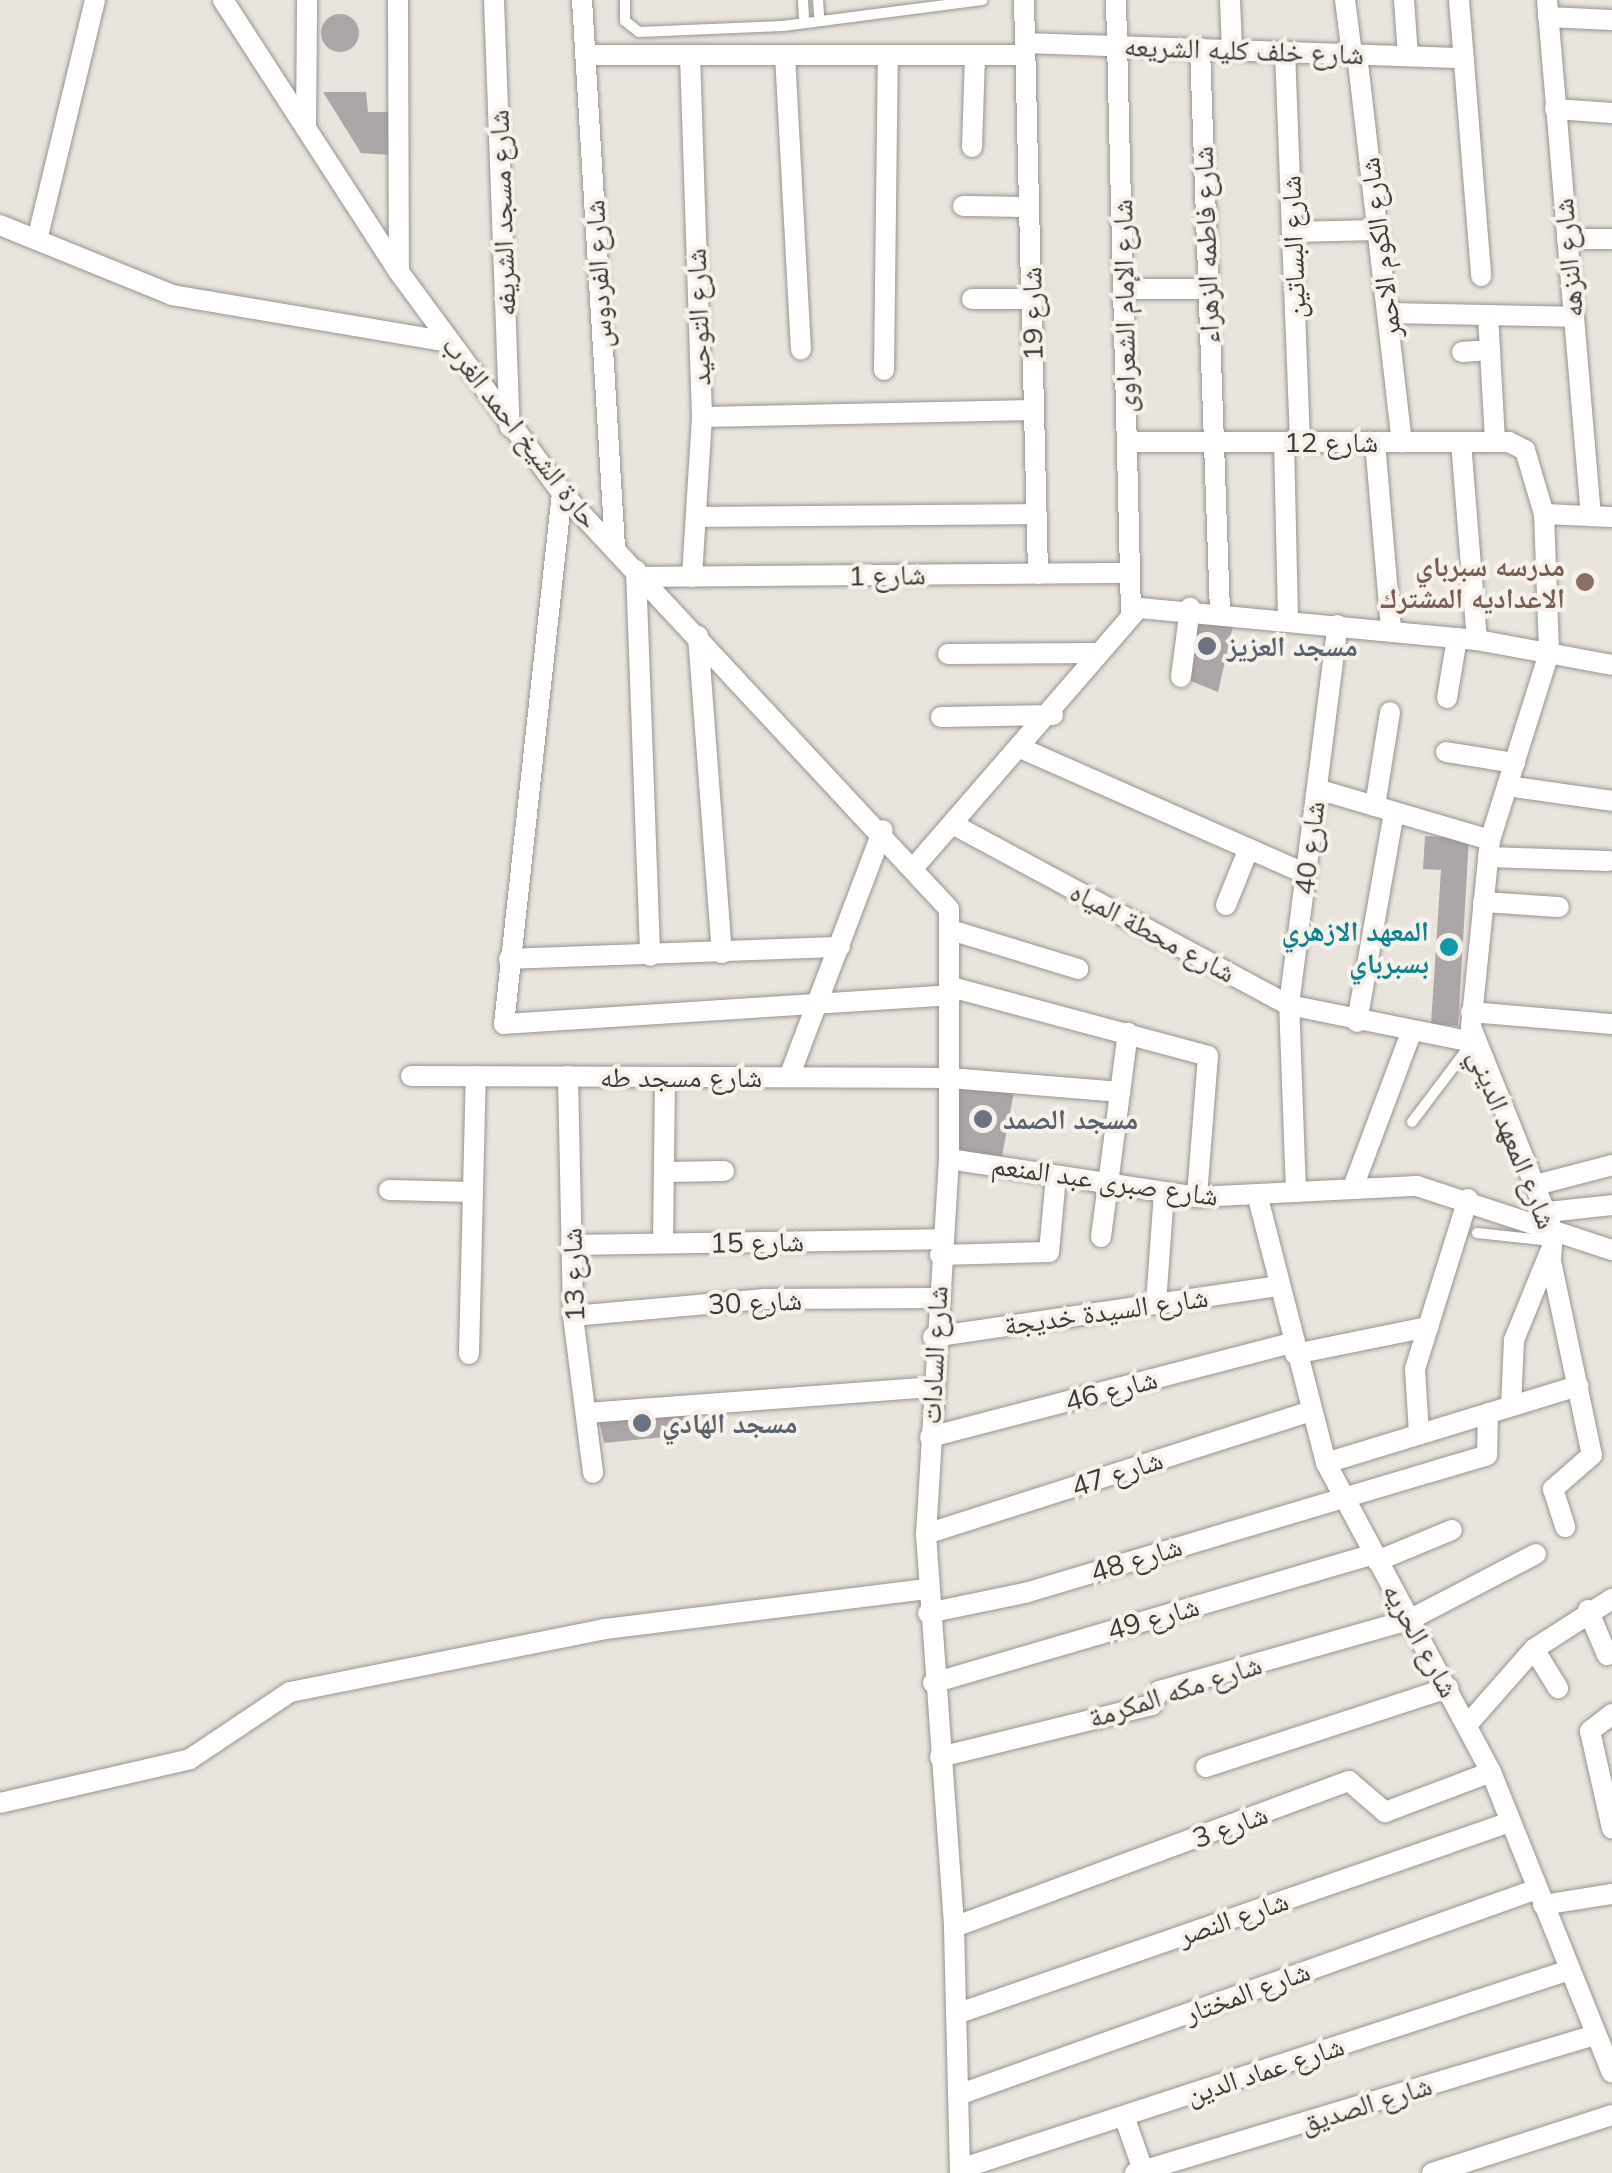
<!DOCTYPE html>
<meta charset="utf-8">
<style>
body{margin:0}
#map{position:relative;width:1612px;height:2173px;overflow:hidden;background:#e9e4de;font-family:Mulish,"Noto Naskh Arabic",sans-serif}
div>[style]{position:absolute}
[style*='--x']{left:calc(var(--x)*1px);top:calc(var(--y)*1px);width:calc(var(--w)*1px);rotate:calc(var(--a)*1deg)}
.building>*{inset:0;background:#ada6a8}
.round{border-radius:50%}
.roads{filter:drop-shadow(0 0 2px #98938e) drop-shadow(0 0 2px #98938e)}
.lane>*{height:10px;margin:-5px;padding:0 5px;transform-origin:5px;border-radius:5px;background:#fff}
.street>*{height:20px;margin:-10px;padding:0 10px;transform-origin:10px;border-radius:10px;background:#fff}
.dots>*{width:28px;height:28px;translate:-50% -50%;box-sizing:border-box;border:5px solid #f6f1eb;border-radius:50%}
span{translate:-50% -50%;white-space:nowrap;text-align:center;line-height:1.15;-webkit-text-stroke:8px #f6f1eb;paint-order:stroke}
.street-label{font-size:28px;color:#3d3a38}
.education-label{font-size:28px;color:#785e54;font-weight:700}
.right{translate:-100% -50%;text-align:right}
.worship-label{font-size:28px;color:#5b616d;font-weight:700}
.left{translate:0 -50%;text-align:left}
.culture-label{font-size:28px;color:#0d838f;font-weight:700}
</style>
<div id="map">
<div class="building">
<i class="round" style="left:321px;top:14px;width:38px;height:38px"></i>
<i style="clip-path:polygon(323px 92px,366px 92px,368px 112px,408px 112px,406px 156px,361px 153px)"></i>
<i style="clip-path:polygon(1236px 613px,1218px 692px,1181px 677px,1191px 614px)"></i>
<i style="clip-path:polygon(1425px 836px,1469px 838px,1458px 1026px,1431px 1024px,1441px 870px,1423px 869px)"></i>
<i style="clip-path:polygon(955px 1083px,1015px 1086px,1002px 1156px,958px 1151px)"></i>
<i style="clip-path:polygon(683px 1406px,685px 1435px,604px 1443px,597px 1412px)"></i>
</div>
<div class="roads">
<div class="lane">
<i style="--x:625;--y:0;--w:21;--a:90"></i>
<i style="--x:625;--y:21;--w:18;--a:38"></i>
<i style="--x:639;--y:32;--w:144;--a:-2.4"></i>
<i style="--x:783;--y:26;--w:201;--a:-7.4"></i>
<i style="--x:803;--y:0;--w:17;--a:87"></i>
<i style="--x:818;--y:0;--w:15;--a:86"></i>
<i style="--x:1412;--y:1122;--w:98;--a:-52.9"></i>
<i style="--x:1477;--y:1233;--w:75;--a:6.1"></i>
</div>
<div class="street">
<i style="--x:223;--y:0;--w:324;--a:57.1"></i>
<i style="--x:399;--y:272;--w:275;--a:53.6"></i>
<i style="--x:562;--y:493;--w:568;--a:47.07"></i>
<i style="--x:949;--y:909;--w:250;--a:90"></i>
<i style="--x:949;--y:1159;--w:376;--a:93.5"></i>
<i style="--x:926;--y:1534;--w:394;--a:85.9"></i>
<i style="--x:954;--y:1927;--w:246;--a:88.6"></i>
<i style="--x:398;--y:0;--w:272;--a:89.8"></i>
<i style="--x:494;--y:0;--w:427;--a:87.9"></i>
<i style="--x:582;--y:0;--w:549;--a:86.55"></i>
<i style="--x:1024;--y:0;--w:574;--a:88.6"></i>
<i style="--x:1116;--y:0;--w:612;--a:88.6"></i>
<i style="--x:1230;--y:0;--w:49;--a:87.7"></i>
<i style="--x:1345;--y:0;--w:54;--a:82.6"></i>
<i style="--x:1404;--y:0;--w:56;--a:85.9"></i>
<i style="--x:1459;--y:0;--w:277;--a:85.4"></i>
<i style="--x:1547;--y:0;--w:518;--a:85.13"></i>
<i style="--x:1548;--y:17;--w:64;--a:2.7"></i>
<i style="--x:1025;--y:43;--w:439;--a:2"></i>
<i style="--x:1200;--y:48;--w:563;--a:87.97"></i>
<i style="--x:1285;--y:51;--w:391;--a:87.8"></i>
<i style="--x:1357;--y:54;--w:391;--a:83.4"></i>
<i style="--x:586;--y:55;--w:439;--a:0"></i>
<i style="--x:690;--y:55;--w:362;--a:88.1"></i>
<i style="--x:702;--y:417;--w:160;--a:93.6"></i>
<i style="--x:785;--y:55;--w:295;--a:86.9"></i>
<i style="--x:1555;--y:109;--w:57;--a:4"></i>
<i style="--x:306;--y:127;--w:127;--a:-89.5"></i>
<i style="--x:972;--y:147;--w:92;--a:-88.1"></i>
<i style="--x:963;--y:206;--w:66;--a:0.9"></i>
<i style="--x:0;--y:225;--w:186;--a:22.1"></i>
<i style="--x:172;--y:295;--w:281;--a:9.6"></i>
<i style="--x:1292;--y:232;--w:86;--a:-1.3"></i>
<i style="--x:1567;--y:239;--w:45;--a:0"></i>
<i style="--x:37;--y:240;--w:247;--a:-76.4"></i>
<i style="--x:1123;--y:289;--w:84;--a:0"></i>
<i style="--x:972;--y:299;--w:59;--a:0"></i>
<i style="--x:1388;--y:313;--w:185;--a:1.2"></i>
<i style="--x:1488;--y:315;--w:127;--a:86.8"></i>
<i style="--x:1462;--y:352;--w:28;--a:-4"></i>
<i style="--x:884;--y:370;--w:315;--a:-89.3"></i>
<i style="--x:702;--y:417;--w:332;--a:-1.2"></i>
<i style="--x:1127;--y:442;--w:382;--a:0"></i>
<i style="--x:1509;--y:442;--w:18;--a:27"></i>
<i style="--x:1525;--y:450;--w:67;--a:73.5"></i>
<i style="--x:1544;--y:514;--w:139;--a:87.9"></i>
<i style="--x:1549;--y:653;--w:196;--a:107.5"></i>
<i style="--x:1490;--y:840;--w:188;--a:95.8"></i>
<i style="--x:1471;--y:1027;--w:220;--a:68.1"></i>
<i style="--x:1553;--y:1231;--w:30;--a:94"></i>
<i style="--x:1551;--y:1261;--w:198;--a:78.1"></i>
<i style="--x:1592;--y:1455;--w:52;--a:138.9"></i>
<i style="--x:1553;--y:1489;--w:40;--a:72"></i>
<i style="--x:1284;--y:442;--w:177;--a:88.7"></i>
<i style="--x:1375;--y:442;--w:189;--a:85.1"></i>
<i style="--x:1461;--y:442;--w:199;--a:85.4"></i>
<i style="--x:562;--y:493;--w:534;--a:96.23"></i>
<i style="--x:504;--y:1024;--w:448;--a:-3.7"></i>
<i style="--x:1544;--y:514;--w:68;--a:2.5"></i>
<i style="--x:702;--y:517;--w:335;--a:-0.5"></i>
<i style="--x:636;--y:570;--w:386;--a:87.9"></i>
<i style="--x:643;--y:577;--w:487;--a:-0.5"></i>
<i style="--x:698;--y:636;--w:318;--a:85.7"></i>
<i style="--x:948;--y:654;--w:150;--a:-0.4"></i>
<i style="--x:1181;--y:677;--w:70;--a:-82.6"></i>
<i style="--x:1447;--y:698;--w:61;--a:-80.5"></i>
<i style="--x:941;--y:717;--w:112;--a:-1"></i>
<i style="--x:1025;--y:750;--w:307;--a:23.8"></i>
<i style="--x:1446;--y:752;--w:70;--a:9.1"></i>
<i style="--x:1507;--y:786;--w:106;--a:8.1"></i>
<i style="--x:1317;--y:789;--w:180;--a:16.4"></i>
<i style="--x:1375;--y:806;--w:95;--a:-80.9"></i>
<i style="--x:956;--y:826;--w:378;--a:28.3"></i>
<i style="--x:1289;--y:1005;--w:188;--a:11.4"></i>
<i style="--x:1488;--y:857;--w:120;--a:1.9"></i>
<i style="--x:916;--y:865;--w:340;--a:-49.1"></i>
<i style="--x:1139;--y:608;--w:340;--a:5.4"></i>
<i style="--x:1477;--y:640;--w:137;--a:10.5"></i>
<i style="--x:1483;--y:902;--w:76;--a:3.8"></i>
<i style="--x:1226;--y:905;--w:61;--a:-68"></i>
<i style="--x:954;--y:931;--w:130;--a:17"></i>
<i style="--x:509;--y:959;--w:331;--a:-2.1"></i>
<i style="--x:951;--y:987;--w:266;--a:15"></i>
<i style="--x:1208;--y:1056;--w:141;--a:94.5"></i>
<i style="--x:1471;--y:1012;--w:142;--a:4.9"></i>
<i style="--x:1357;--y:1022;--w:213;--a:-80"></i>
<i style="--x:411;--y:1076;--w:539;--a:0.21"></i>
<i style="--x:950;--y:1078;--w:171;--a:4.7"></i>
<i style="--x:568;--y:1076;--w:240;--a:88.8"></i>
<i style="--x:573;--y:1316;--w:158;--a:82.7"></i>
<i style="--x:789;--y:1077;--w:264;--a:-69.2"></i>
<i style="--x:949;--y:1159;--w:251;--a:8.7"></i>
<i style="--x:1197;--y:1197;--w:220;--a:-2.9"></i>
<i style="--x:1417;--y:1186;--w:205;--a:18.2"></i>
<i style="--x:664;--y:1172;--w:60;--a:-1"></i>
<i style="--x:1355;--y:1182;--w:156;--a:-69.4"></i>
<i style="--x:1536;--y:1185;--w:79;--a:-14.7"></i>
<i style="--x:389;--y:1190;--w:84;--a:1.4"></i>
<i style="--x:1296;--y:1192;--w:187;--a:-92.1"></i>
<i style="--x:1289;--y:1005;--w:383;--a:-82.7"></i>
<i style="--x:1258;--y:1198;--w:274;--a:75.6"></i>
<i style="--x:1326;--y:1463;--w:350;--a:61.9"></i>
<i style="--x:1491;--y:1772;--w:324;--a:68.1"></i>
<i style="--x:1548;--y:1212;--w:64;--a:-6.2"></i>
<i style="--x:1101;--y:1237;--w:206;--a:-82.5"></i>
<i style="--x:663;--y:1243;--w:166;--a:-89.3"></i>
<i style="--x:571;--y:1245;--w:371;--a:-0.9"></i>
<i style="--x:940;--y:1255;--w:109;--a:-1.6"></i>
<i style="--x:1049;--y:1252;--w:76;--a:-84.7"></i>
<i style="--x:1156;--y:1304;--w:111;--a:-85.9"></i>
<i style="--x:573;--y:1316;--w:193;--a:-5.1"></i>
<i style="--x:765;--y:1299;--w:171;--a:-0.3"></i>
<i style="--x:933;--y:1337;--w:350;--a:-8.4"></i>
<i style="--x:469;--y:1354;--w:278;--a:-88.6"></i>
<i style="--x:1295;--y:1354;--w:136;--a:-11.5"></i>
<i style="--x:1511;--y:1406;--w:66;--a:-87.4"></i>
<i style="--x:1514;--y:1340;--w:95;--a:-67.8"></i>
<i style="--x:587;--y:1413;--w:345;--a:-4.3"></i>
<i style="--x:1419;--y:1434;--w:65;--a:-93.5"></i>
<i style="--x:1415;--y:1369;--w:178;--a:-72.7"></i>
<i style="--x:930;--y:1437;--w:374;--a:-14.6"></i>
<i style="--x:1326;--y:1463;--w:264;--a:-17"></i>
<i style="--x:926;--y:1534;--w:401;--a:-17.7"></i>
<i style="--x:1377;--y:1561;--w:81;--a:-22.5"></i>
<i style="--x:1588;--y:1610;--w:49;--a:67.1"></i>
<i style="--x:928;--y:1613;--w:99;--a:-11.7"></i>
<i style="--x:1025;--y:1593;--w:482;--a:-16.6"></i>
<i style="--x:1487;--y:1455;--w:42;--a:-88.6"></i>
<i style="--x:1534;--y:1649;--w:46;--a:58.4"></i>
<i style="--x:933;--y:1683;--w:459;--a:-16.3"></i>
<i style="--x:1612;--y:1714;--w:28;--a:142"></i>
<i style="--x:1590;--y:1731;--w:100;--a:77.3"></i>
<i style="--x:1468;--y:1724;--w:100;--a:-48.7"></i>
<i style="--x:1534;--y:1649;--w:93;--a:-32.7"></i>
<i style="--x:940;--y:1757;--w:218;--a:-13.8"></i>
<i style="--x:1152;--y:1705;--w:16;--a:-63"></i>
<i style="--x:1159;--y:1691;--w:260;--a:-15.9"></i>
<i style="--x:1409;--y:1620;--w:143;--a:-27.5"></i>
<i style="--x:1206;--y:1767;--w:255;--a:-18.1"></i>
<i style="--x:0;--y:1803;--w:195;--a:-13"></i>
<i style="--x:190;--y:1759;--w:120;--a:-33.8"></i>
<i style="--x:290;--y:1692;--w:321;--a:-11.3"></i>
<i style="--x:605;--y:1629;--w:324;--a:-7.1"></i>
<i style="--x:1543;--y:1905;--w:70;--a:-9.1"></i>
<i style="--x:954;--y:1927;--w:421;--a:-20.3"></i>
<i style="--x:1349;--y:1781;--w:48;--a:40.7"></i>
<i style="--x:1385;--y:1812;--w:113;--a:-20.7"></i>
<i style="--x:956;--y:2014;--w:586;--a:-19.11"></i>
<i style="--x:958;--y:2095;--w:615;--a:-19.58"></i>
<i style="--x:1124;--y:2116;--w:57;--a:70.6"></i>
<i style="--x:960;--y:2169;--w:642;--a:-18.07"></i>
<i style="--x:1135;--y:2173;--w:481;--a:-16.7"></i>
<i style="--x:1432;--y:2173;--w:189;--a:-17.9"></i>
</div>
</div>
<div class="dots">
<i style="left:1585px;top:582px;background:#8d6e63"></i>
<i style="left:1207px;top:646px;background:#6b7280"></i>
<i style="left:1449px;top:947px;background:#0f9aa8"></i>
<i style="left:983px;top:1119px;background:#6b7280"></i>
<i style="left:642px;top:1423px;background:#6b7280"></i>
</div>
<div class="street-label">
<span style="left:1244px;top:50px;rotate:2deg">شارع خلف كليه الشريعه</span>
<span style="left:502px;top:213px;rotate:-92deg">شارع مسجد الشريفه</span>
<span style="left:1206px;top:245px;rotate:-92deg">شارع فاطمه الزهراء</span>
<span style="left:1293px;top:247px;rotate:-92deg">شارع البساتين</span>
<span style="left:1380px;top:248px;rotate:-97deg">شارع الكوم الاحمر</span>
<span style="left:1568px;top:258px;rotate:-95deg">شارع النزهه</span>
<span style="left:598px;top:274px;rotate:-93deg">شارع الفردوس</span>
<span style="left:1124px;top:306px;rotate:-91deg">شارع الإمام الشعراوى</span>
<span style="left:1032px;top:314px;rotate:-91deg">شارع 19</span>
<span style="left:698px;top:317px;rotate:-92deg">شارع التوحيد</span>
<span style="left:521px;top:432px;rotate:52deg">حارة الشيخ احمد الغرب</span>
<span style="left:1331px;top:442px">شارع 12</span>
<span style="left:887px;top:575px;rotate:-1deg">شارع 1</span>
<span style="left:1309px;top:848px;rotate:-83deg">شارع 40</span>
<span style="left:1153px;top:932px;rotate:28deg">شارع محطة المياه</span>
<span style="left:681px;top:1077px">شارع مسجد طه</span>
<span style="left:1513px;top:1139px;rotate:68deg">شارع المعهد الديني</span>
<span style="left:1105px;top:1180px;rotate:8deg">شارع صبرى عبد المنعم</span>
<span style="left:757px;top:1242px;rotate:-1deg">شارع 15</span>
<span style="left:573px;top:1275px;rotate:-92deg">شارع 13</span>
<span style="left:755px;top:1302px;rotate:-3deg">شارع 30</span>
<span style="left:1106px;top:1311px;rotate:-8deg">شارع السيدة خديجة</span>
<span style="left:934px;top:1355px;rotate:-87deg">شارع السادات</span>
<span style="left:1111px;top:1390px;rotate:-15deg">شارع 46</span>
<span style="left:1117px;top:1473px;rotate:-18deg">شارع 47</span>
<span style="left:1136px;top:1559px;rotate:-17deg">شارع 48</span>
<span style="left:1153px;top:1618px;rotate:-16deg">شارع 49</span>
<span style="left:1421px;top:1640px;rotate:61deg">شارع الحريه</span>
<span style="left:1175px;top:1691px;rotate:-18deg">شارع مكه المكرمة</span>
<span style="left:1230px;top:1826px;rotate:-20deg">شارع 3</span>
<span style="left:1233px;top:1918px;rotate:-19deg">شارع النصر</span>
<span style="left:1247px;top:1992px;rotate:-20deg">شارع المختار</span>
<span style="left:1265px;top:2070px;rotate:-18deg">شارع عماد الدين</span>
<span style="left:1366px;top:2104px;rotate:-17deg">شارع الصديق</span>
</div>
<div class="education-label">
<span class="right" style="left:1565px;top:582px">مدرسه سبرباي<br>الاعداديه المشترك</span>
</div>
<div class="worship-label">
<span class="left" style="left:1227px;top:646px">مسجد العزيز</span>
<span class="left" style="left:1003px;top:1119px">مسجد الصمد</span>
<span class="left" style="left:662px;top:1423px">مسجد الهادي</span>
</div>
<div class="culture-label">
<span class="right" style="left:1429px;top:947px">المعهد الازهري<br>بسبرباي</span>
</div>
</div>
